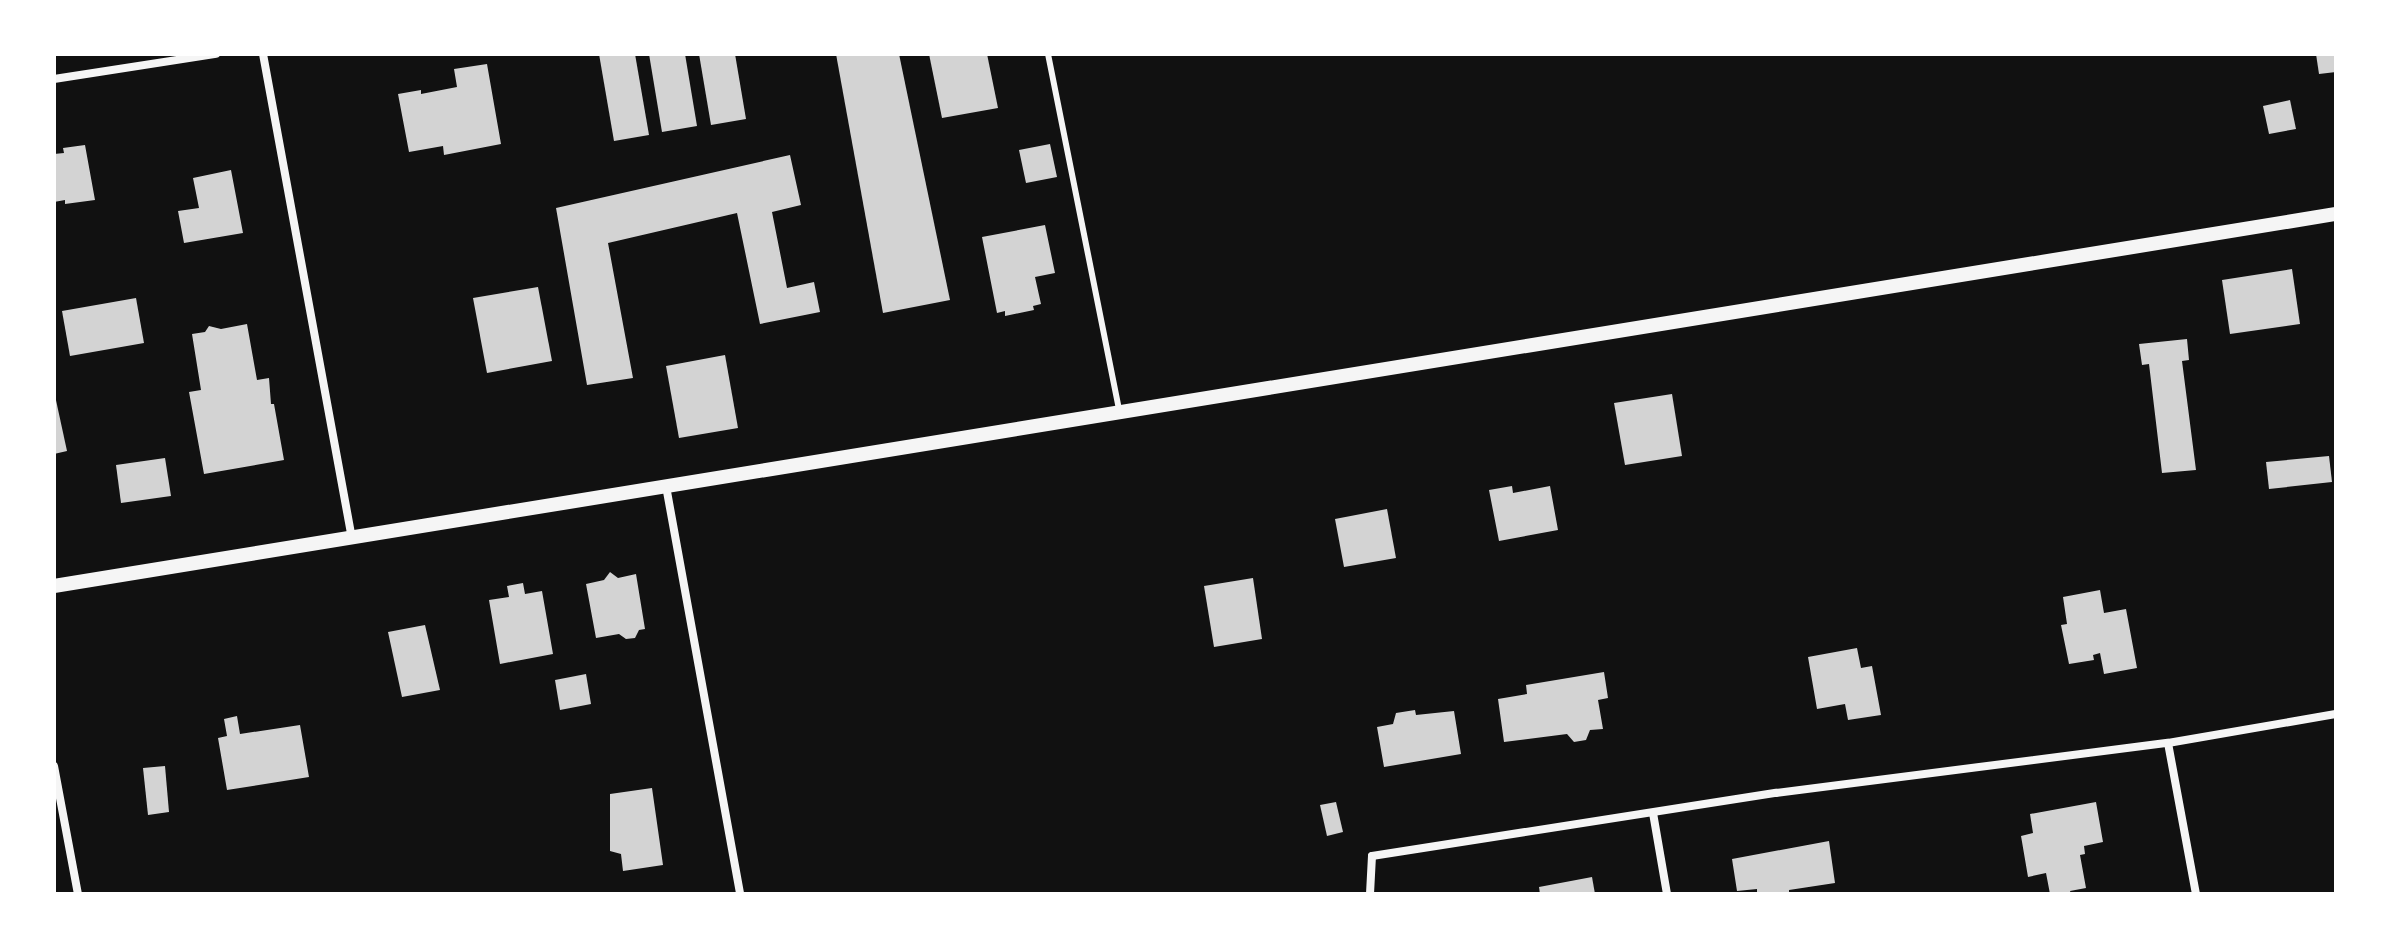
<!DOCTYPE html>
<style>
body{margin:0}
#map{position:relative;width:2390px;height:948px;overflow:hidden;background:#111;font-family:Rubik,sans-serif}
div>[style]{position:absolute}
[style*='--x']{left:calc(var(--x)*1px);top:calc(var(--y)*1px);width:calc(var(--w)*1px);rotate:calc(var(--a)*1deg)}
.building>*{inset:0;background:#d3d3d3}
.service>*{height:6px;margin:-3px;padding:0 3px;transform-origin:3px;border-radius:3px;background:#f5f5f5}
.minor>*{height:8px;margin:-4px;padding:0 4px;transform-origin:4px;border-radius:4px;background:#f5f5f5}
.tertiary>*{height:14px;margin:-7px;padding:0 7px;transform-origin:7px;border-radius:7px;background:#f5f5f5}
span{translate:-50% -50%;white-space:nowrap;text-align:center;line-height:1.15;-webkit-text-stroke:8px #fff;paint-order:stroke}
.frame{position:absolute;inset:0;border:56px solid #fff;pointer-events:none}
</style>
<div id="map">
<div class="building">
<i style="clip-path:polygon(599px 54px,635px 54px,649px 135px,614px 141px)"></i>
<i style="clip-path:polygon(649px 54px,685px 54px,697px 126px,662px 132px)"></i>
<i style="clip-path:polygon(699px 54px,735px 54px,746px 119px,711px 125px)"></i>
<i style="clip-path:polygon(836px 54px,899px 54px,950px 300px,883px 313px)"></i>
<i style="clip-path:polygon(929px 54px,987px 54px,998px 108px,942px 118px)"></i>
<i style="clip-path:polygon(2316px 54px,2336px 54px,2336px 72px,2319px 74px)"></i>
<i style="clip-path:polygon(487px 64px,501px 144px,444px 155px,443px 146px,409px 152px,398px 94px,421px 90px,421px 94px,457px 87px,454px 69px)"></i>
<i style="clip-path:polygon(2290px 100px,2296px 129px,2269px 134px,2263px 106px)"></i>
<i style="clip-path:polygon(1050px 144px,1057px 177px,1026px 183px,1019px 150px)"></i>
<i style="clip-path:polygon(85px 145px,95px 200px,65px 204px,65px 200px,54px 202px,54px 154px,64px 153px,63px 148px)"></i>
<i style="clip-path:polygon(790px 155px,801px 205px,772px 212px,787px 288px,814px 282px,820px 312px,760px 324px,737px 213px,608px 243px,633px 378px,587px 385px,556px 208px)"></i>
<i style="clip-path:polygon(231px 170px,243px 233px,184px 243px,178px 211px,199px 208px,193px 178px)"></i>
<i style="clip-path:polygon(1045px 225px,1055px 273px,1035px 277px,1041px 304px,1033px 306px,1034px 310px,1005px 316px,1005px 311px,997px 313px,982px 237px)"></i>
<i style="clip-path:polygon(2292px 269px,2300px 324px,2230px 334px,2222px 280px)"></i>
<i style="clip-path:polygon(538px 287px,552px 361px,487px 373px,473px 298px)"></i>
<i style="clip-path:polygon(136px 298px,144px 343px,70px 356px,62px 311px)"></i>
<i style="clip-path:polygon(247px 324px,257px 380px,269px 378px,271px 404px,274px 404px,284px 460px,204px 474px,189px 392px,201px 390px,192px 334px,205px 332px,209px 326px,221px 329px)"></i>
<i style="clip-path:polygon(2187px 339px,2189px 360px,2182px 361px,2196px 470px,2162px 473px,2149px 364px,2142px 365px,2139px 344px)"></i>
<i style="clip-path:polygon(725px 355px,738px 428px,679px 438px,666px 366px)"></i>
<i style="clip-path:polygon(54px 391px,67px 451px,54px 454px)"></i>
<i style="clip-path:polygon(1672px 394px,1682px 456px,1625px 465px,1614px 403px)"></i>
<i style="clip-path:polygon(2329px 456px,2332px 482px,2269px 489px,2266px 462px)"></i>
<i style="clip-path:polygon(165px 458px,171px 496px,121px 503px,116px 465px)"></i>
<i style="clip-path:polygon(1512px 486px,1513px 493px,1550px 486px,1558px 530px,1499px 541px,1489px 490px)"></i>
<i style="clip-path:polygon(1387px 509px,1396px 558px,1344px 567px,1335px 519px)"></i>
<i style="clip-path:polygon(610px 572px,618px 578px,636px 574px,645px 629px,639px 630px,635px 638px,626px 639px,619px 634px,596px 638px,586px 584px,604px 580px)"></i>
<i style="clip-path:polygon(1253px 578px,1262px 639px,1214px 647px,1204px 586px)"></i>
<i style="clip-path:polygon(523px 583px,525px 594px,542px 591px,553px 654px,500px 664px,489px 600px,509px 597px,507px 586px)"></i>
<i style="clip-path:polygon(2100px 590px,2104px 613px,2126px 609px,2137px 668px,2104px 674px,2100px 653px,2093px 655px,2094px 660px,2069px 664px,2061px 625px,2067px 624px,2063px 597px)"></i>
<i style="clip-path:polygon(425px 625px,440px 690px,402px 697px,388px 632px)"></i>
<i style="clip-path:polygon(1857px 648px,1861px 668px,1872px 666px,1881px 715px,1848px 720px,1845px 704px,1817px 709px,1808px 657px)"></i>
<i style="clip-path:polygon(1604px 672px,1608px 698px,1598px 700px,1603px 729px,1590px 730px,1586px 740px,1574px 742px,1567px 734px,1504px 742px,1498px 699px,1527px 694px,1526px 685px)"></i>
<i style="clip-path:polygon(586px 674px,591px 704px,560px 710px,555px 680px)"></i>
<i style="clip-path:polygon(1415px 710px,1416px 715px,1454px 711px,1461px 754px,1384px 767px,1377px 727px,1393px 724px,1396px 713px)"></i>
<i style="clip-path:polygon(237px 716px,240px 734px,300px 725px,309px 777px,227px 790px,218px 738px,227px 736px,224px 719px)"></i>
<i style="clip-path:polygon(165px 766px,169px 812px,148px 815px,143px 768px)"></i>
<i style="clip-path:polygon(652px 788px,663px 865px,623px 871px,621px 854px,610px 851px,610px 794px)"></i>
<i style="clip-path:polygon(1336px 802px,1343px 832px,1327px 836px,1320px 805px)"></i>
<i style="clip-path:polygon(2096px 802px,2103px 842px,2084px 846px,2085px 854px,2080px 855px,2086px 888px,2070px 891px,2071px 894px,2050px 894px,2046px 873px,2028px 877px,2021px 836px,2033px 833px,2030px 814px)"></i>
<i style="clip-path:polygon(1829px 841px,1835px 883px,1789px 890px,1789px 894px,1757px 894px,1757px 889px,1737px 891px,1732px 859px)"></i>
<i style="clip-path:polygon(1592px 877px,1595px 894px,1540px 894px,1539px 887px)"></i>
</div>
<div class="service">
<i style="--x:1048;--y:54;--w:363;--a:78.7"></i>
</div>
<div class="minor">
<i style="--x:263;--y:54;--w:493;--a:79.6"></i>
<i style="--x:54;--y:79;--w:164;--a:-8.8"></i>
<i style="--x:666;--y:486;--w:415;--a:79.7"></i>
<i style="--x:2168;--y:743;--w:154;--a:79.5"></i>
<i style="--x:54;--y:766;--w:130;--a:79.4"></i>
<i style="--x:1653;--y:813;--w:82;--a:80.2"></i>
<i style="--x:1370;--y:894;--w:38;--a:-87"></i>
<i style="--x:1372;--y:856;--w:409;--a:-8.9"></i>
<i style="--x:1776;--y:793;--w:395;--a:-7.3"></i>
<i style="--x:2168;--y:743;--w:170;--a:-9.8"></i>
</div>
<div class="tertiary">
<i style="--x:54;--y:586;--w:2312;--a:-9.26"></i>
</div>
<div class="frame"></div>
</div>
